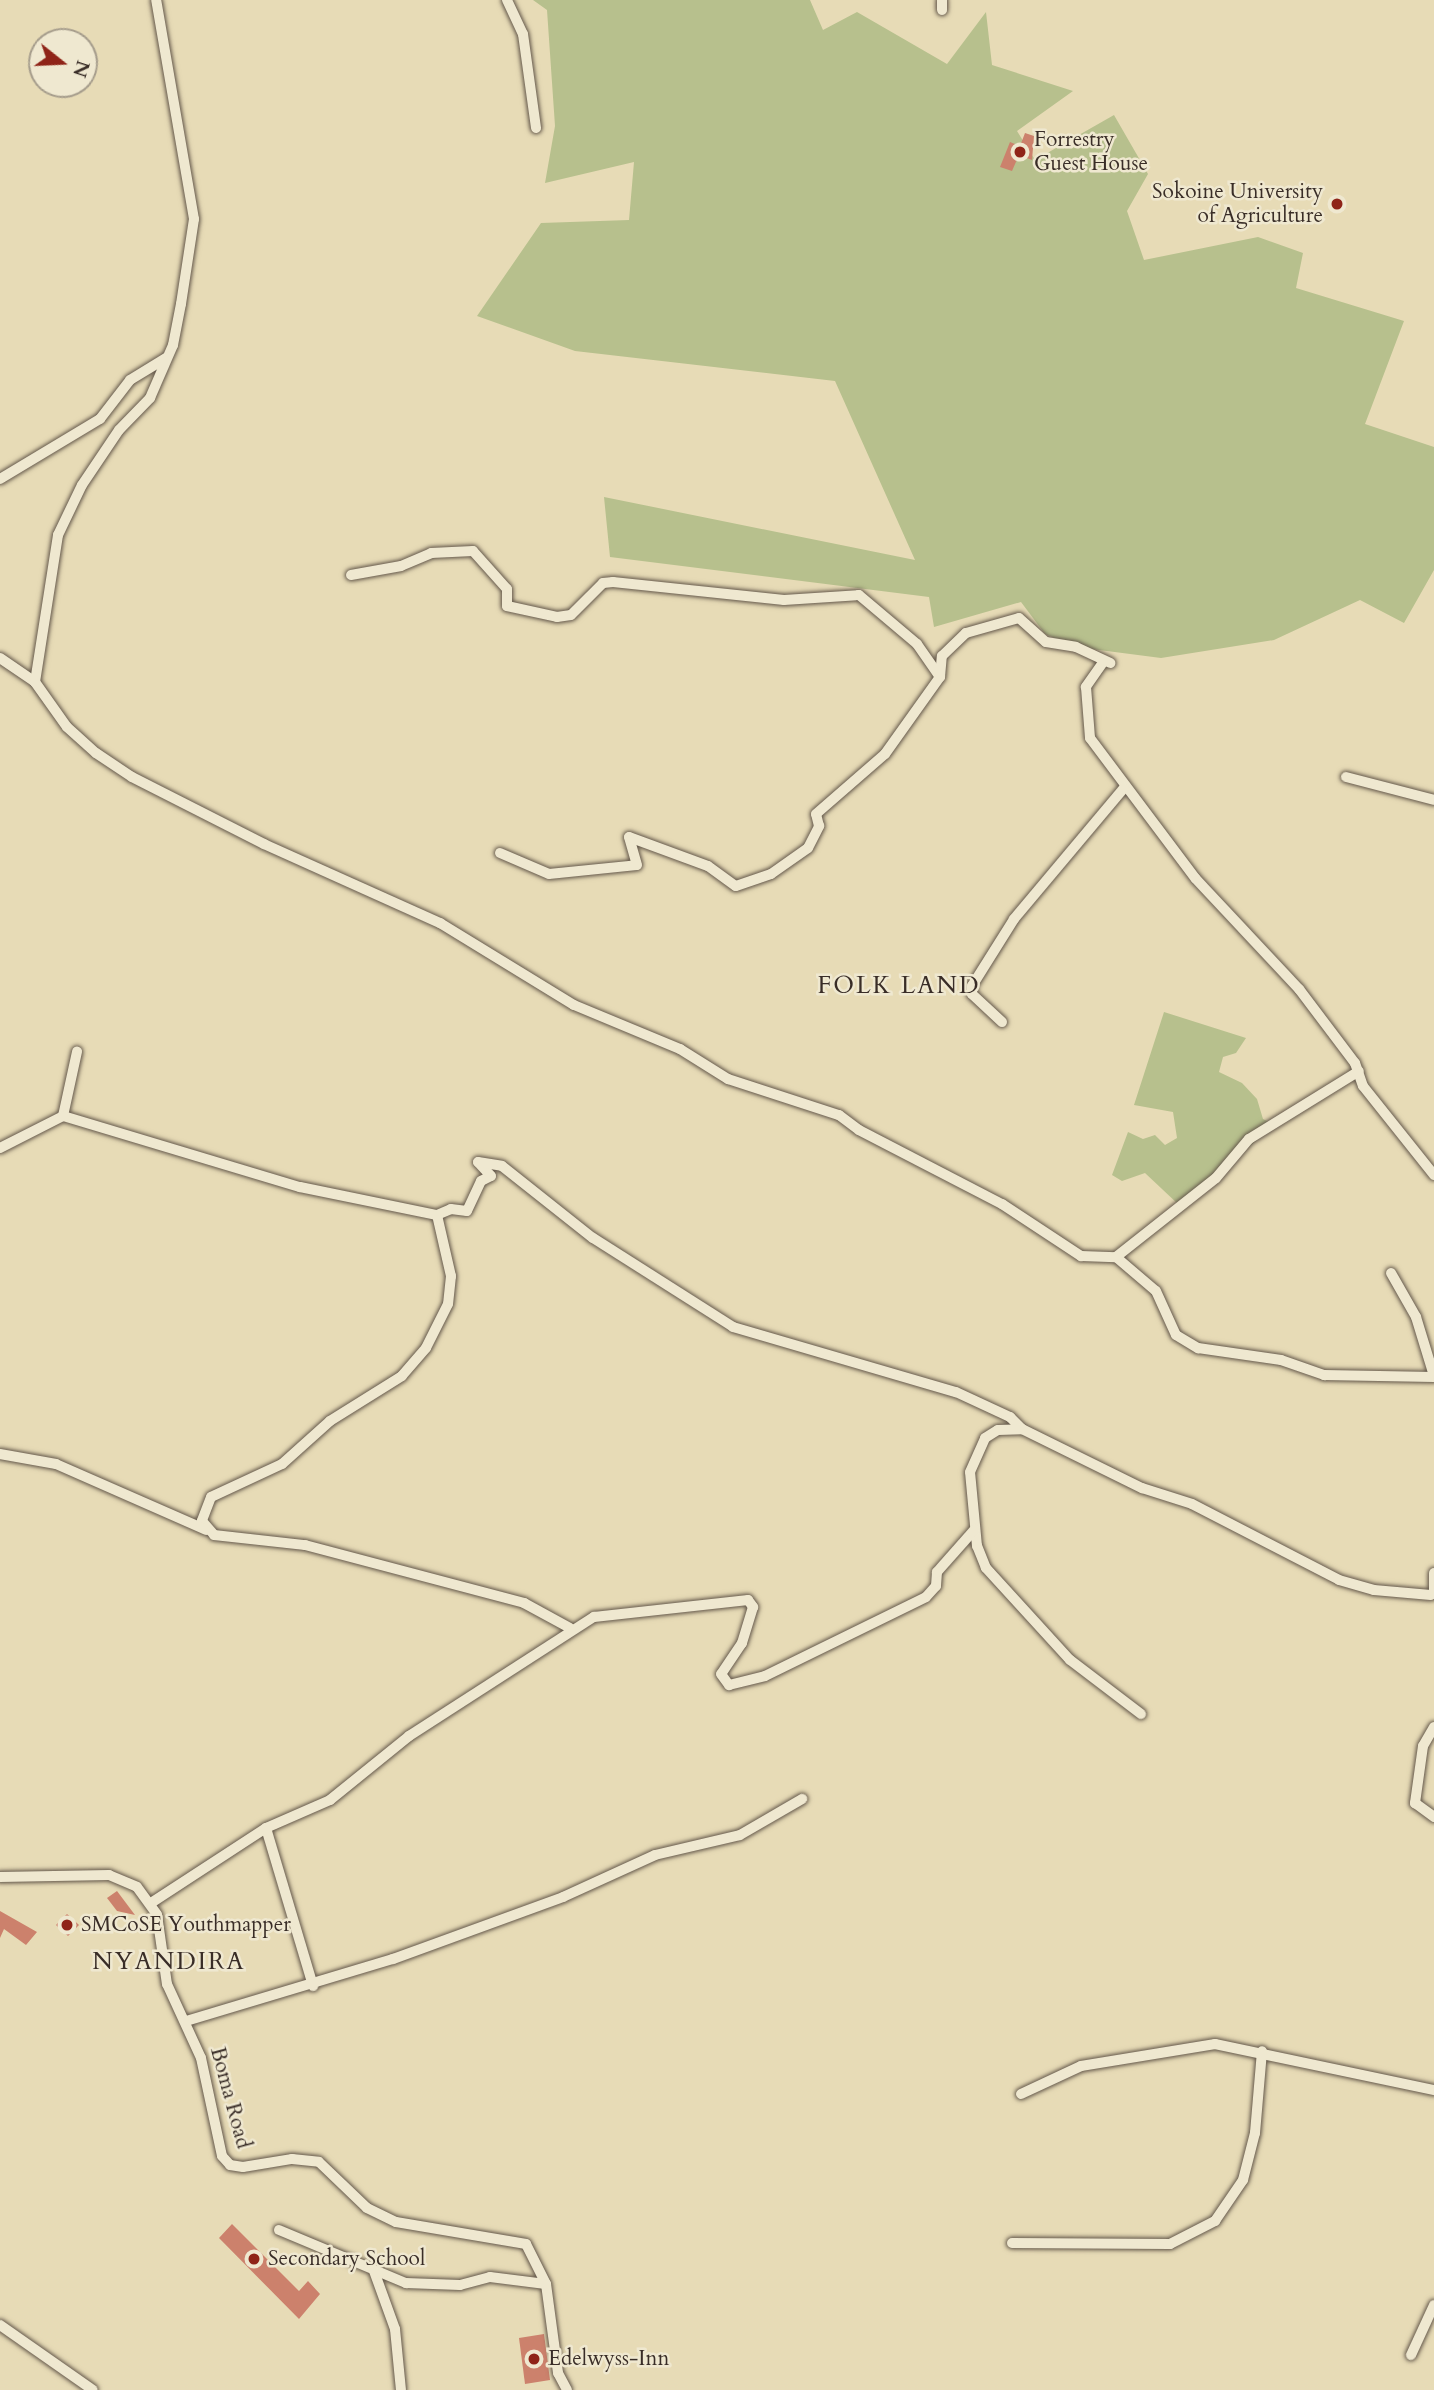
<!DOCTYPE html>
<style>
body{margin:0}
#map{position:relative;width:1434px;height:2390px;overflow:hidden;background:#e7dbb6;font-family:Cardo,serif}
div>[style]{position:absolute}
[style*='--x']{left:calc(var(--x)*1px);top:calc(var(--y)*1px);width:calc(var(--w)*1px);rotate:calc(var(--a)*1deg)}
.green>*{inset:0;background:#b7c08d}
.building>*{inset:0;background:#cc816c}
.roads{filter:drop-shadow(0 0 2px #64584b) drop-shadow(0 0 2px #64584b)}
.minor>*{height:10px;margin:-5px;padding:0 5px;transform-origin:5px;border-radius:5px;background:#efe8d0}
.dots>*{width:19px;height:19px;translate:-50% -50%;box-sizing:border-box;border:4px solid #efe8d0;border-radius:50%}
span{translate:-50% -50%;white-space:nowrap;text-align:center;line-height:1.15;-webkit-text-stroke:5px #efe8d0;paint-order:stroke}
.poi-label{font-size:21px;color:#392d27}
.left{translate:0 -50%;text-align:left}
.right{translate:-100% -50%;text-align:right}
.street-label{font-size:21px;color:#392d27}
.quarter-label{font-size:24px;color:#392d27;letter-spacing:2px}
.north{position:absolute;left:28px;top:28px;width:70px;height:70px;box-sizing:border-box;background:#efe8d0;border:2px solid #a69d8c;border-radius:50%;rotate:108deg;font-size:19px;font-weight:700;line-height:28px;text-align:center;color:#392d27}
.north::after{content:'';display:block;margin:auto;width:24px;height:32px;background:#8f2418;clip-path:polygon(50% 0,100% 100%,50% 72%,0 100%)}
</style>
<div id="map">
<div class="green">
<i style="clip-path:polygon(533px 0,810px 0,823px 30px,857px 12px,947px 64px,986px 12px,992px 65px,1073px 91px,1017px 131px,1035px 160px,1114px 115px,1148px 174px,1127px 211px,1144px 260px,1258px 237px,1303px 253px,1296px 288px,1404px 321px,1365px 424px,1434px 447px,1434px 570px,1404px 623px,1360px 600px,1274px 640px,1161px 658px,1076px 647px,1045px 634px,1021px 602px,934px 627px,929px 597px,610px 557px,604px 497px,915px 560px,835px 381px,575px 351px,477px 316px,541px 223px,629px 220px,634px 162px,545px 183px,555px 126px,547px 10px)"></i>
<i style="clip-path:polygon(1164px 1012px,1246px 1038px,1236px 1053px,1223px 1057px,1219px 1072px,1242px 1083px,1257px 1099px,1263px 1119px,1275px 1125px,1179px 1205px,1145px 1173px,1122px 1181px,1112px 1175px,1128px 1132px,1143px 1139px,1155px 1135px,1165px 1145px,1177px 1138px,1173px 1112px,1134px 1105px)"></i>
</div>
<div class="building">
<i style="clip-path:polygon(1025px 133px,1034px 136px,1032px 160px,1019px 155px,1012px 171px,1000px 167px,1010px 142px,1020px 146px)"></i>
<i style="clip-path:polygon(117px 1891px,135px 1915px,117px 1911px,107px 1898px)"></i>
<i style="clip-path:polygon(0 1911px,37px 1932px,26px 1945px,4px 1929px,0 1938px)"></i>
<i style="clip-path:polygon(67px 1914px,79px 1925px,68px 1936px,56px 1925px)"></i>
<i style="clip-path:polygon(232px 2224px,299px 2291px,308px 2281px,320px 2294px,299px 2319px,219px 2238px)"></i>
<i style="clip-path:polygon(544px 2334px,550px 2380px,525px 2384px,519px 2338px)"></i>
</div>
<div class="roads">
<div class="minor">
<i style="--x:507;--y:0;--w:38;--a:65"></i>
<i style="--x:523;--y:34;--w:95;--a:82.1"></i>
<i style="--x:942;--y:0;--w:10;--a:90"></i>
<i style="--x:0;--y:479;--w:117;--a:-31"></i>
<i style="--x:100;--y:419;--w:49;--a:-52.4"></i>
<i style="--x:130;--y:380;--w:42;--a:-31.4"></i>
<i style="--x:351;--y:575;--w:51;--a:-10.2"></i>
<i style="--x:401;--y:566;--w:33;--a:-23"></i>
<i style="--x:431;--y:553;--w:42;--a:-2.7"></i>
<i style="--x:473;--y:551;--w:51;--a:48.2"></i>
<i style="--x:507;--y:589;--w:17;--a:90"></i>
<i style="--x:507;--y:606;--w:51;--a:12.4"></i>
<i style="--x:557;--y:617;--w:14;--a:-8"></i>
<i style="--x:571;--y:615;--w:45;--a:-45"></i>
<i style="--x:603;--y:583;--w:10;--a:-6"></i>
<i style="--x:613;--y:582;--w:172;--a:6"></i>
<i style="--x:784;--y:600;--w:75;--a:-3.8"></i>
<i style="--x:859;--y:595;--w:76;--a:40.2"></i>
<i style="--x:917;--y:644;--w:40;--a:55.1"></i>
<i style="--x:0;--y:658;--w:42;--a:34.4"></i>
<i style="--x:35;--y:682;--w:55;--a:54.6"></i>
<i style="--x:67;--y:727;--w:39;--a:42"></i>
<i style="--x:96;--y:753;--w:43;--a:33.7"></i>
<i style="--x:132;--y:777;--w:148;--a:26.9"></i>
<i style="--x:264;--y:844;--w:193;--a:24.2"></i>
<i style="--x:440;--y:923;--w:157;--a:31.5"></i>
<i style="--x:574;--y:1005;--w:115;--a:22.5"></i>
<i style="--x:680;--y:1049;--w:57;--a:32"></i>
<i style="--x:728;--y:1079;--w:117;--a:18"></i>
<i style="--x:839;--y:1115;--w:25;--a:37"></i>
<i style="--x:859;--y:1130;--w:161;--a:27.4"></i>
<i style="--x:1002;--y:1204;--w:95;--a:33.4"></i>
<i style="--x:1081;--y:1256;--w:35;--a:2"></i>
<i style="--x:1116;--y:1257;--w:52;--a:40.4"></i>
<i style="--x:1156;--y:1291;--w:48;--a:65.6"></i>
<i style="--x:1176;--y:1335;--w:26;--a:31"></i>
<i style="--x:1198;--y:1348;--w:84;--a:8.2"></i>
<i style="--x:1281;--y:1360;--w:46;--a:19.2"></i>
<i style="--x:1324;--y:1375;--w:110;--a:1"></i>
<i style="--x:1104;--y:661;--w:32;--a:125"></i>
<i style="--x:1086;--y:687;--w:51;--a:85.5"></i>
<i style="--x:1090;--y:738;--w:176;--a:53.1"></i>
<i style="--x:1196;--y:879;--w:151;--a:46.9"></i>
<i style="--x:1299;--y:989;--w:93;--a:52.9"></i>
<i style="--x:1355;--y:1063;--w:24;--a:71"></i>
<i style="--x:1363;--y:1086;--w:114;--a:51.4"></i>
<i style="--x:35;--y:682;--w:149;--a:-81.1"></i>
<i style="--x:58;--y:535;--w:55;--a:-64.4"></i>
<i style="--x:82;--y:485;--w:66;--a:-56.1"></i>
<i style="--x:119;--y:430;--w:45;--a:-45.9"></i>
<i style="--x:150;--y:398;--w:58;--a:-66.5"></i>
<i style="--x:173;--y:345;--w:42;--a:-79"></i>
<i style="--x:181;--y:304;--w:86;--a:-81.3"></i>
<i style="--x:194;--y:219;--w:222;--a:-99.8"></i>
<i style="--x:1346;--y:777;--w:91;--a:14.6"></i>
<i style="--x:500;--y:853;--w:53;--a:23.2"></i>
<i style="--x:549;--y:874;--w:88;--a:-5.8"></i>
<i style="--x:637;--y:865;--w:29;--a:-106"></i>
<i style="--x:629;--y:837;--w:84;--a:20.2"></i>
<i style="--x:708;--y:866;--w:34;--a:36"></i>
<i style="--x:736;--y:886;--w:37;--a:-19"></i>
<i style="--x:771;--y:874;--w:45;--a:-35.1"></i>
<i style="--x:808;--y:848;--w:25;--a:-63"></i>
<i style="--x:819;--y:826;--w:12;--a:-104"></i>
<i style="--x:816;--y:814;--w:91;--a:-41"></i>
<i style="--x:885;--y:754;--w:95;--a:-54.5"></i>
<i style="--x:940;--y:677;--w:21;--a:-85"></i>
<i style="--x:942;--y:656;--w:33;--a:-44"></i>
<i style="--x:966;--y:633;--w:55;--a:-15.8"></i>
<i style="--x:1019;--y:618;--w:36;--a:42"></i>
<i style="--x:1046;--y:642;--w:30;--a:9"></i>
<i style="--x:1076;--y:647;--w:38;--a:25"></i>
<i style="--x:1002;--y:1022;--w:41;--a:-137"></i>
<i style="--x:972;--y:994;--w:8;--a:-90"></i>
<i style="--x:972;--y:986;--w:79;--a:-57.9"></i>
<i style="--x:1014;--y:919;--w:171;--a:-50"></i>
<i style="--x:63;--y:1116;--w:66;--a:-77.7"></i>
<i style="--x:0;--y:1148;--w:71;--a:-26.9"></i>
<i style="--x:63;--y:1116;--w:247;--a:16.7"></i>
<i style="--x:300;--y:1187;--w:140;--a:11.6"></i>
<i style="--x:437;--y:1215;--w:15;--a:-23"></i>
<i style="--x:451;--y:1209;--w:16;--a:7"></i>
<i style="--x:467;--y:1211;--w:33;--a:-65"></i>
<i style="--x:481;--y:1181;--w:11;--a:-27"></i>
<i style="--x:491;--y:1176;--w:19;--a:-133"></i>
<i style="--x:478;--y:1162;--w:24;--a:9"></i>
<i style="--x:502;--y:1166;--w:116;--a:38.4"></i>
<i style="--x:593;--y:1238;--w:166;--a:32.4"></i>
<i style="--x:733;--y:1327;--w:232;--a:16.3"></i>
<i style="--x:956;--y:1392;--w:60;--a:24.8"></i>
<i style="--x:1010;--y:1417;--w:17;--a:45"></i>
<i style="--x:437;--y:1215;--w:63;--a:77.1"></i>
<i style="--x:451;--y:1276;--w:28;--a:96"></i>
<i style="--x:448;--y:1304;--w:49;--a:116.6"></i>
<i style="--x:426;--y:1348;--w:37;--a:131"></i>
<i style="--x:402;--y:1376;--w:85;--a:148"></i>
<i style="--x:330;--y:1421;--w:64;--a:138.1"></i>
<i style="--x:282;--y:1464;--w:78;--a:155.1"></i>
<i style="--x:211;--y:1497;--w:26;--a:111"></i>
<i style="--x:202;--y:1521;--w:18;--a:49"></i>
<i style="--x:214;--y:1535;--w:92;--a:6.3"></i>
<i style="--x:305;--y:1545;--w:227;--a:14.8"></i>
<i style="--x:524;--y:1603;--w:52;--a:28.5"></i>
<i style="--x:1116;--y:1257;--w:127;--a:-38.3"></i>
<i style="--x:1216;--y:1178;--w:51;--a:-49.8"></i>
<i style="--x:1249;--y:1139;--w:129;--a:-31.7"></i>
<i style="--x:1391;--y:1273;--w:51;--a:60.4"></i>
<i style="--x:1416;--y:1317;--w:62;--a:73"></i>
<i style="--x:0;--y:1454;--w:57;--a:10.1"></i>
<i style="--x:56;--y:1464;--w:164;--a:23.7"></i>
<i style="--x:1434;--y:1573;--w:21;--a:90"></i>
<i style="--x:1141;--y:1714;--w:89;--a:-142.7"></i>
<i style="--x:1070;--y:1660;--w:125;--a:-132.4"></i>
<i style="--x:986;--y:1568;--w:24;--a:-112"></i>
<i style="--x:977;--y:1546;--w:74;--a:-95.4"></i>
<i style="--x:970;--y:1472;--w:37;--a:-66"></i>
<i style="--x:985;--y:1438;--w:15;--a:-32"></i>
<i style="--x:998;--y:1430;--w:24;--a:-2"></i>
<i style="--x:1022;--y:1429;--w:134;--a:26.2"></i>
<i style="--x:1142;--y:1488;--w:52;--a:17.7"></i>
<i style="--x:1192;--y:1504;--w:165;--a:27.3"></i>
<i style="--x:1339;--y:1580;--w:36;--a:16"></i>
<i style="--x:1374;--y:1590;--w:57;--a:5"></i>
<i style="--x:1434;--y:1727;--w:22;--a:120"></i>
<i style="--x:1423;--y:1746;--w:58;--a:98"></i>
<i style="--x:1415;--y:1803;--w:24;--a:36"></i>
<i style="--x:266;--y:1828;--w:165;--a:73.4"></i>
<i style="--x:0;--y:1877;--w:109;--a:-1.1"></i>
<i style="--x:109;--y:1875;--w:30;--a:23"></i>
<i style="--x:137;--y:1887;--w:34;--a:54"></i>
<i style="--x:157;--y:1915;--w:70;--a:81.8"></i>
<i style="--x:167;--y:1984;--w:81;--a:65.3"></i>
<i style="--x:201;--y:2058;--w:100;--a:77.9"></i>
<i style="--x:222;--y:2156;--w:12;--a:48"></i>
<i style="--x:230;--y:2165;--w:13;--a:9"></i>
<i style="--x:243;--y:2167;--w:50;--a:-9.3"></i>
<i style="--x:292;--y:2159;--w:27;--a:6"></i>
<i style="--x:319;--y:2162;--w:66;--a:43.8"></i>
<i style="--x:367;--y:2208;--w:32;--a:26"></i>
<i style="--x:396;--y:2222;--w:132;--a:9.6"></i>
<i style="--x:526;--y:2244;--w:45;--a:63.4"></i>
<i style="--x:546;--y:2284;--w:90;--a:82.3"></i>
<i style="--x:558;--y:2373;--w:19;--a:62"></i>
<i style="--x:151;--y:1903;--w:137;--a:-33.1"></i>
<i style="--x:266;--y:1828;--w:70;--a:-23.6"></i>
<i style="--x:330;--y:1800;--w:102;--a:-39"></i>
<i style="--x:409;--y:1736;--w:220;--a:-32.8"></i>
<i style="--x:594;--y:1617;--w:155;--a:-6.3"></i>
<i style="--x:748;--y:1600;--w:9;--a:54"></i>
<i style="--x:753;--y:1607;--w:38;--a:107"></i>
<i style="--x:742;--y:1643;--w:37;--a:124"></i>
<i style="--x:721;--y:1674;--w:14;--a:54"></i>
<i style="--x:729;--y:1685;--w:37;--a:-14"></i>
<i style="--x:765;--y:1676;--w:179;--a:-26.1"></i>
<i style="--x:926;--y:1597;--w:15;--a:-48"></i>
<i style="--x:936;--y:1586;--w:14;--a:-86"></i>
<i style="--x:937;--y:1572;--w:57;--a:-48.5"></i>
<i style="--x:186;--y:2021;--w:216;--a:-16.7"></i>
<i style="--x:393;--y:1959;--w:181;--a:-20"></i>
<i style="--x:563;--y:1897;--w:101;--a:-24.5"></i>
<i style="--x:655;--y:1855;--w:87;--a:-13.2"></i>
<i style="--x:740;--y:1835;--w:72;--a:-30.1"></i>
<i style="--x:1021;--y:2094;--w:66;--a:-25"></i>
<i style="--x:1081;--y:2066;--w:136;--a:-9.3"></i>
<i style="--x:1215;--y:2044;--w:224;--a:11.9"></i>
<i style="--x:279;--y:2230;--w:138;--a:22.7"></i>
<i style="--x:406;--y:2283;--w:54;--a:2.1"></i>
<i style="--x:460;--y:2285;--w:31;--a:-15"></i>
<i style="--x:490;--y:2277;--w:56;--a:7.1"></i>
<i style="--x:1012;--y:2243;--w:158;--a:0.4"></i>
<i style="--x:1170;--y:2244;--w:51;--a:-27.1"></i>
<i style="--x:1215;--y:2221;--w:50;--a:-55.7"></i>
<i style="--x:1243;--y:2180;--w:49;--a:-75.7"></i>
<i style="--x:1255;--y:2133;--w:82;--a:-85.1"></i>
<i style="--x:374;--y:2271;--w:62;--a:70.1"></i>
<i style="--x:395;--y:2329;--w:61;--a:84.4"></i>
<i style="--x:0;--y:2325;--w:113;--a:35"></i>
<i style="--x:1411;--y:2355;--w:55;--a:-65.3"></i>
</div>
</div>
<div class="dots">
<i style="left:1020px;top:152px;background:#8f2418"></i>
<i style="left:1337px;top:204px;background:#8f2418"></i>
<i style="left:67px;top:1925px;background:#8f2418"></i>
<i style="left:254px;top:2259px;background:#8f2418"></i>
<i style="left:534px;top:2359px;background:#8f2418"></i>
</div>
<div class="poi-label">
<span class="left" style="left:1034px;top:152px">Forrestry<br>Guest House</span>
<span class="right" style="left:1323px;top:204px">Sokoine University<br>of Agriculture</span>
<span class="left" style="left:81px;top:1925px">SMCoSE Youthmapper</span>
<span class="left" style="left:268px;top:2259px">Secondary School</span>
<span class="left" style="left:548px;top:2359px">Edelwyss-Inn</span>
</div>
<div class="street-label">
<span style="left:230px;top:2098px;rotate:75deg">Boma Road</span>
</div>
<div class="quarter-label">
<span style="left:899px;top:986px">FOLK LAND</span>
<span style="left:169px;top:1962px">NYANDIRA</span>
</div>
<div class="north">N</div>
</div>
